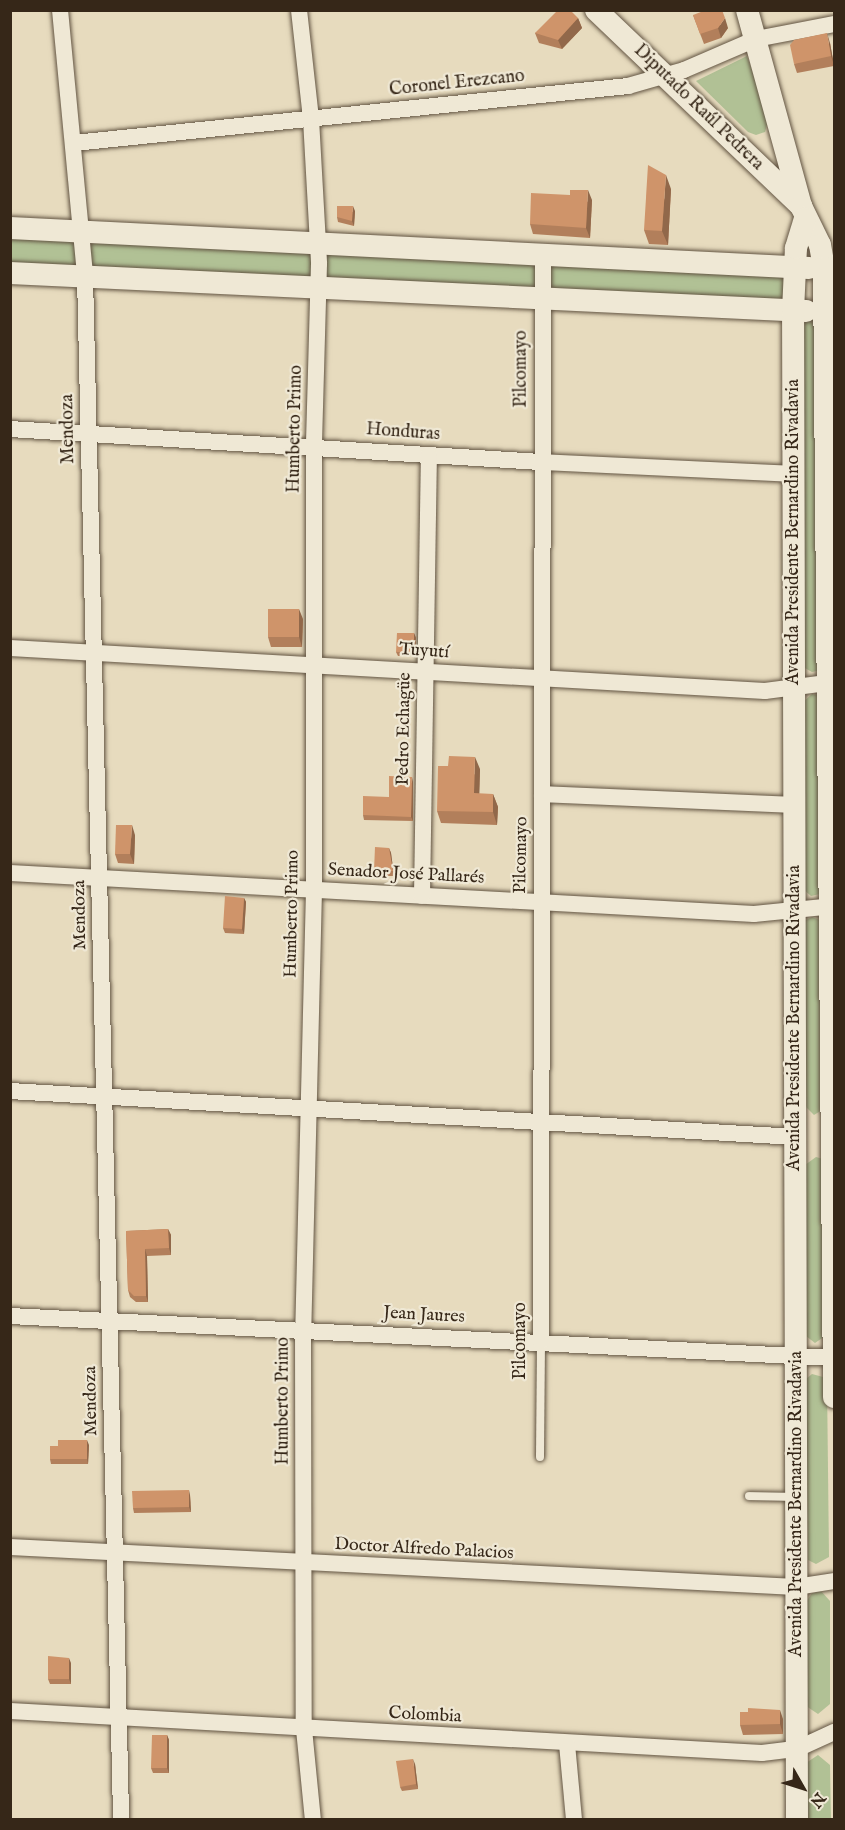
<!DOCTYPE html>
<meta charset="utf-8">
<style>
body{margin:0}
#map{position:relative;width:845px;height:1830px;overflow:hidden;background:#e7dbbe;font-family:"IM FELL English",serif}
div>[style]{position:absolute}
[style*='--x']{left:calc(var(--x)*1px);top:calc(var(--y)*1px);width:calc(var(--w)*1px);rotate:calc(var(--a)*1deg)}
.green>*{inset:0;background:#b1c195}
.roads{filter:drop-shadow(0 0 2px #625442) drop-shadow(0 0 2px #625442)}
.lane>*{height:8px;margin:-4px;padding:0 4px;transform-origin:4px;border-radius:4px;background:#efe8d5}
.street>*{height:16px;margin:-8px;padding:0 8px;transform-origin:8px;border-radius:8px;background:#efe8d5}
.secondary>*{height:22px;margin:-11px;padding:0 11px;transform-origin:11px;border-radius:11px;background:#efe8d5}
.wall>*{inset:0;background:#b27f5b}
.shaded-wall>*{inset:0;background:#91684a}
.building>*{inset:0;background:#cf946a}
span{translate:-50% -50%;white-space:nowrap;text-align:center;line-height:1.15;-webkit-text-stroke:4.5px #efe8d5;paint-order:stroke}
.street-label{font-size:18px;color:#362718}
.frame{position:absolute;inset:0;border:12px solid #362718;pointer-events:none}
.north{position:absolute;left:773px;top:1758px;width:60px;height:60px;-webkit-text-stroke:4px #efe8d5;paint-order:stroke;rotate:129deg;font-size:16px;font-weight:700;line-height:24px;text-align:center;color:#362718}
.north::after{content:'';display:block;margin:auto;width:21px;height:27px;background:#362718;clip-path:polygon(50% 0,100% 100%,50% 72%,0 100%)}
</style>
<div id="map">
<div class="green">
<i style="clip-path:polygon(747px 56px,769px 118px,765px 132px,756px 135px,748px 132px,696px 81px)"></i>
<i style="clip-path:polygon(11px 228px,794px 268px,793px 311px,11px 273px)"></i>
<i style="clip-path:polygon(809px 319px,815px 320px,817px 671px,812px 672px,803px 667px,803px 324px)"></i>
<i style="clip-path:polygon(812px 694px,817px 695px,820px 894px,811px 896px,803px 889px,802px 703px)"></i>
<i style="clip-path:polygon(812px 917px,820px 920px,822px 1110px,814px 1115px,805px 1106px,804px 921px)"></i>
<i style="clip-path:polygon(816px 1157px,823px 1159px,825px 1336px,815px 1343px,806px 1336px,805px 1165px)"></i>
<i style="clip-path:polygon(812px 1374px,823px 1377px,827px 1382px,829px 1557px,816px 1564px,808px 1560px,806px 1379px)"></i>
<i style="clip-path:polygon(821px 1591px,830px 1601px,830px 1704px,818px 1714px,806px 1706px,806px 1602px,812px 1593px)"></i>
<i style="clip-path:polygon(818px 1755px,830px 1765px,831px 1819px,806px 1820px,806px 1763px)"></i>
</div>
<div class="roads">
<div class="lane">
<i style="--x:540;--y:1457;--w:116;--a:-89.5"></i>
<i style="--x:749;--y:1496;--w:45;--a:1.3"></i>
</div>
<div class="street">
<i style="--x:60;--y:10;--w:267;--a:84.6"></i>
<i style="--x:85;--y:276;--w:1544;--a:88.66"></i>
<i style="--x:299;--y:10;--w:110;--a:83.7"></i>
<i style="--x:311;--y:119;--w:145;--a:86.8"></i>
<i style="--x:319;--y:264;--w:182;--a:91.6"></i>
<i style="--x:314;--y:446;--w:444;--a:90"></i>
<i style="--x:314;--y:890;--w:439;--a:91.4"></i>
<i style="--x:303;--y:1329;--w:400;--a:89.9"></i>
<i style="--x:304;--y:1729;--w:91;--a:84.4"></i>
<i style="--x:74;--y:143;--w:557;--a:-5.87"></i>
<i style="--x:628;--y:86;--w:58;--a:-15.9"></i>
<i style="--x:684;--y:70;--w:78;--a:-23.3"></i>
<i style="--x:756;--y:39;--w:79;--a:-10.9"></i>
<i style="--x:10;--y:429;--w:532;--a:3.56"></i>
<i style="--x:541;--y:462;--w:252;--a:2.7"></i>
<i style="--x:10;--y:648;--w:756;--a:3.26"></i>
<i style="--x:765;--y:691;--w:70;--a:-7.4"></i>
<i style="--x:542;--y:794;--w:251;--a:2.5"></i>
<i style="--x:10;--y:873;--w:745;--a:3.15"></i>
<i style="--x:754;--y:914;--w:80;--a:-5.7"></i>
<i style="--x:422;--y:896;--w:441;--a:-89.1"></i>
<i style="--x:10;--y:1091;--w:786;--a:3.35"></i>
<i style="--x:10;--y:1316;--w:825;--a:2.92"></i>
<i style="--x:541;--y:1341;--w:1087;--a:-89.89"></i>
<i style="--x:10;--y:1547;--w:787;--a:2.91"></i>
<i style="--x:796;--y:1587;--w:38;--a:-9"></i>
<i style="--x:10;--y:1711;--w:753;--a:3.2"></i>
<i style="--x:762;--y:1753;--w:35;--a:-7"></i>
<i style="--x:797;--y:1749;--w:41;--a:-24.7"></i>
<i style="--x:567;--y:1744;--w:76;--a:84.7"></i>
</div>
<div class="secondary">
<i style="--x:596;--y:10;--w:284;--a:43.7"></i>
<i style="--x:747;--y:10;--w:203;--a:74.6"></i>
<i style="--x:801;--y:206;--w:43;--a:64"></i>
<i style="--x:820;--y:245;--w:23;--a:80"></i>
<i style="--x:824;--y:268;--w:1129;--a:89.49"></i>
<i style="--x:10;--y:228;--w:800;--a:2.87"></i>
<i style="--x:10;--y:273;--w:797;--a:2.73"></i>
<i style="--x:797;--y:1820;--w:1509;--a:-90.15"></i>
<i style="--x:793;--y:311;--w:63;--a:-87.3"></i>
<i style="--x:796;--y:248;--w:31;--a:-73"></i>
</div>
</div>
<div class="wall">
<i style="clip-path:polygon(693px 15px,728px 28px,721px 38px,704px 44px)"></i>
<i style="clip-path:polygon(578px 18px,582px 28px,562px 49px,539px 43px,535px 33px)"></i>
<i style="clip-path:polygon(830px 43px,834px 66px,797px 73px,794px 64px)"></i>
<i style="clip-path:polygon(671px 189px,668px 245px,649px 244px,644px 230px)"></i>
<i style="clip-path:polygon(592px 200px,590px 238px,533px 234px,530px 224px)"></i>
<i style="clip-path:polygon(355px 211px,354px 226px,338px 222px,337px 217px)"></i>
<i style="clip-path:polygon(303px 619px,302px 647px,271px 647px,268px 637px)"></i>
<i style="clip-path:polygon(414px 633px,416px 638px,415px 656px,398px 656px,396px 652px)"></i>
<i style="clip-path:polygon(480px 769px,479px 794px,493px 794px,498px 807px,497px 825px,441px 823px,437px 811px)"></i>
<i style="clip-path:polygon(413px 782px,413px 821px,364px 820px,363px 815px,389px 797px)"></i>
<i style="clip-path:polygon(135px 835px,134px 864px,118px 863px,115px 854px)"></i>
<i style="clip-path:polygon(389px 848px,391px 853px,394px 876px,376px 876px,374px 871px)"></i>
<i style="clip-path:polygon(244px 898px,246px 902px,244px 934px,225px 933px,223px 928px)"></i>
<i style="clip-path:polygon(168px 1229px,171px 1235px,171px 1255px,147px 1256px,148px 1302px,136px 1302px,130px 1297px,128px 1290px,126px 1231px)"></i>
<i style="clip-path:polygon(89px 1445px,88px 1464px,51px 1464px,50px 1459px)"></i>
<i style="clip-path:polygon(190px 1495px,191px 1512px,134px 1513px,133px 1508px)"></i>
<i style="clip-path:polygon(71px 1663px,71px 1684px,50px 1684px,48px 1679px)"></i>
<i style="clip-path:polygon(748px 1712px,783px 1719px,783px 1734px,743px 1735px,740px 1725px)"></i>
<i style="clip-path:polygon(167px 1735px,169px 1740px,169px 1773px,153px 1773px,151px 1768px)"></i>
<i style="clip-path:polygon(415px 1764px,418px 1789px,402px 1791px,400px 1787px)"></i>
</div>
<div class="shaded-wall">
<i style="clip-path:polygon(578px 18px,582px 28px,562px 49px,558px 40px)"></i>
<i style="clip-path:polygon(725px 18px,728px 28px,721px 38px,718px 28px)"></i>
<i style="clip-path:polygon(827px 33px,830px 43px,834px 65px,831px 56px)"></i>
<i style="clip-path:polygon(666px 175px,671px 189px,668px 245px,662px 231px)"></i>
<i style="clip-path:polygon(588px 190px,592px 200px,590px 238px,586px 228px)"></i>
<i style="clip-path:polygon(353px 206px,355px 211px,354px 226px,352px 221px)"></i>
<i style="clip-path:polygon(299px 609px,303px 619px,302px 647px,299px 637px)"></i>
<i style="clip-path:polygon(414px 633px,416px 638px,415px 656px,414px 652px)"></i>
<i style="clip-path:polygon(475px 757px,480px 769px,479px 806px,474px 793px)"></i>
<i style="clip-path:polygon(412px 777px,413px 782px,413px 821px,411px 817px)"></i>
<i style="clip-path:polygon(493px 794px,498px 807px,497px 825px,493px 812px)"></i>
<i style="clip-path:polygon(132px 825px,135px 835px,134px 864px,130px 854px)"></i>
<i style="clip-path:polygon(389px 848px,391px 853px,394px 876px,393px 871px)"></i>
<i style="clip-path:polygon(244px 898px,246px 902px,244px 934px,242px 929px)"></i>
<i style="clip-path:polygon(168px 1229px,171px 1235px,171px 1255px,169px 1248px)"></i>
<i style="clip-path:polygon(145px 1249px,147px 1256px,148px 1302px,146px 1296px)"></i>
<i style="clip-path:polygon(87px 1440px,89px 1445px,88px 1464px,87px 1459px)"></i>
<i style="clip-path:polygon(189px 1490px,190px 1495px,191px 1512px,189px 1507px)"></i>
<i style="clip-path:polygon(69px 1658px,71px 1663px,71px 1684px,69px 1679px)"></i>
<i style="clip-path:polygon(780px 1710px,783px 1719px,783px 1734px,780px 1724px)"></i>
<i style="clip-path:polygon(167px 1735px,169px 1740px,169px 1773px,167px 1768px)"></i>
<i style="clip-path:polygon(413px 1759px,415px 1764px,418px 1789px,416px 1784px)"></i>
</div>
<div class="building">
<i style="clip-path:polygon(558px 10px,570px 10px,578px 18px,558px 40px,535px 33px)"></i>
<i style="clip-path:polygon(706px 10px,722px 10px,725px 18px,718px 28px,700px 34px,693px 15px)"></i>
<i style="clip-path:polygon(827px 33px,831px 56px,794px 64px,790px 45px,794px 40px)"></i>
<i style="clip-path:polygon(648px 165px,666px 175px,662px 231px,644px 230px)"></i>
<i style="clip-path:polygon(570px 190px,588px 190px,586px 228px,530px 224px,531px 193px,570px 195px)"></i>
<i style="clip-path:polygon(337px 206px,353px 206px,352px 221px,337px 217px)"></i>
<i style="clip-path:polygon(268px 609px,299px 609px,299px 637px,268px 637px)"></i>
<i style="clip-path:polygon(397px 633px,414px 633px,414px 652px,396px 652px)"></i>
<i style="clip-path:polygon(449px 756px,475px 757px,474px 793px,493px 794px,493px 812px,437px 811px,438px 766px,448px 766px)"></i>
<i style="clip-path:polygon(389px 776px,412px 777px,411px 817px,363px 815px,363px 796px,389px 797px)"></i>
<i style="clip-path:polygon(116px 825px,132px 825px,130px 854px,115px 854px)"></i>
<i style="clip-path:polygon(375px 847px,389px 848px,393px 871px,374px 871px)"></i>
<i style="clip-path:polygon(225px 896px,244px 898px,242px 929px,223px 928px)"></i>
<i style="clip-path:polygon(168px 1229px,169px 1248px,145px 1249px,146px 1296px,134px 1296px,128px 1290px,126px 1231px)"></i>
<i style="clip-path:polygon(58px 1440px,87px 1440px,87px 1459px,50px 1459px,50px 1446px,58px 1446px)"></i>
<i style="clip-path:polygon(189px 1490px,189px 1507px,133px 1508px,132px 1491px)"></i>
<i style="clip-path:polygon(48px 1656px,69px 1658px,69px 1679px,48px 1679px)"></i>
<i style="clip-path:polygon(748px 1708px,780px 1710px,780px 1724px,740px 1725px,740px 1712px,748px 1712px)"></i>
<i style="clip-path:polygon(152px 1735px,167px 1735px,167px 1768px,151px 1768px)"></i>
<i style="clip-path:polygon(413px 1759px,416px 1784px,400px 1787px,396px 1761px)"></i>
</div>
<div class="street-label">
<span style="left:457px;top:84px;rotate:-6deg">Coronel Erezcano</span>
<span style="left:698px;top:108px;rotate:44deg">Diputado Raúl Pedrera</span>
<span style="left:522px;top:369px;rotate:-90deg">Pilcomayo</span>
<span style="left:69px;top:429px;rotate:-91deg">Mendoza</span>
<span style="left:296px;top:429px;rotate:-89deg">Humberto Primo</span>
<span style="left:403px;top:433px;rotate:4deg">Honduras</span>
<span style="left:794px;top:532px;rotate:-90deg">Avenida Presidente Bernardino Rivadavia</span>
<span style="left:424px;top:652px;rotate:4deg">Tuyutí</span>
<span style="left:405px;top:729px;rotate:-89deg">Pedro Echagüe</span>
<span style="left:522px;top:855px;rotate:-89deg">Pilcomayo</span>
<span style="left:406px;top:875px;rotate:3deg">Senador José Pallarés</span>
<span style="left:293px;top:914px;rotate:-89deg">Humberto Primo</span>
<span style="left:81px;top:915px;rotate:-91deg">Mendoza</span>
<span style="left:795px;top:1018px;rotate:-90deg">Avenida Presidente Bernardino Rivadavia</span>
<span style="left:424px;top:1316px;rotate:3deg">Jean Jaures</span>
<span style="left:521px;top:1341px;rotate:-90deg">Pilcomayo</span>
<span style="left:92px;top:1401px;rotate:-91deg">Mendoza</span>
<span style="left:284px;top:1401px;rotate:-90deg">Humberto Primo</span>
<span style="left:797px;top:1504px;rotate:-90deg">Avenida Presidente Bernardino Rivadavia</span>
<span style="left:424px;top:1550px;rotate:3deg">Doctor Alfredo Palacios</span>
<span style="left:425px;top:1716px;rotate:3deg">Colombia</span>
</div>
<div class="frame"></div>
<div class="north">N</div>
</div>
